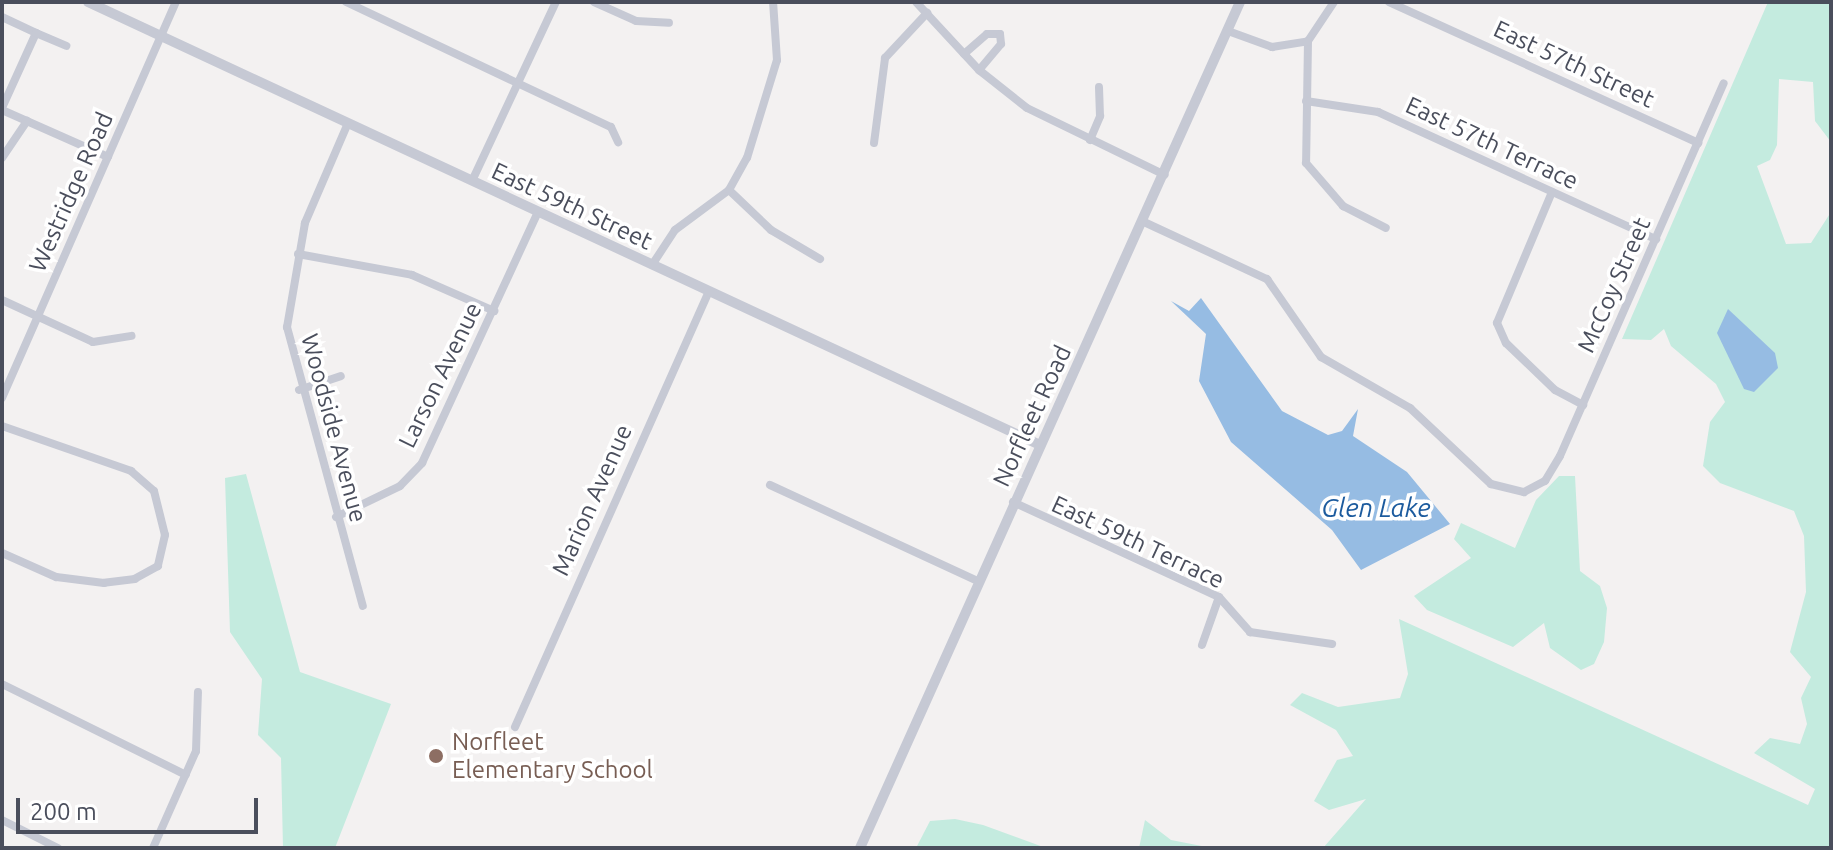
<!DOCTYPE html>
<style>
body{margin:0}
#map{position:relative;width:1833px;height:850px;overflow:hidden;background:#f3f1f1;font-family:Ubuntu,sans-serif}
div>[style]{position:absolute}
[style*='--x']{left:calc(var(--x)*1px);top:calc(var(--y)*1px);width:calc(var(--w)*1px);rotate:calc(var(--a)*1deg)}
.green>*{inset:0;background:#c4ebdf}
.water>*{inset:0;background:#96bce3}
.minor>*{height:8px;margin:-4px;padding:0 4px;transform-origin:4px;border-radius:4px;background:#c6c9d4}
.tertiary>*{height:10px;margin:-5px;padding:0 5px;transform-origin:5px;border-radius:5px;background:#c6c9d4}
.dots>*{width:22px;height:22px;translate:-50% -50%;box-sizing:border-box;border:4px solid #fff;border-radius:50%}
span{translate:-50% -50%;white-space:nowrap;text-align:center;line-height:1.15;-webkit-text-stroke:7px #fff;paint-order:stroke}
.street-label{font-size:24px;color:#4a4e5c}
.education-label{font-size:24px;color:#785e54}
.left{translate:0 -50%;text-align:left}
.water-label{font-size:26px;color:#1c5b9e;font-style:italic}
.frame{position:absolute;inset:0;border:4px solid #4a4e5c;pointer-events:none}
.scale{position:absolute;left:16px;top:798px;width:242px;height:36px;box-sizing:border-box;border:4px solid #4a4e5c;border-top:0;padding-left:10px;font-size:24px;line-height:28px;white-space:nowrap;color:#4a4e5c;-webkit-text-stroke:6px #fff;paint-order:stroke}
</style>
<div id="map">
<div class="green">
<i style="clip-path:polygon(1768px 2px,1831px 2px,1831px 142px,1815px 121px,1813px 82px,1779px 79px,1777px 145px,1770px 160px,1757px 166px,1786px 244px,1811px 243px,1831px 212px,1831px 848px,1323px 848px,1366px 799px,1329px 810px,1314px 801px,1337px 760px,1353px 756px,1336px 730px,1290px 705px,1302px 693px,1338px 707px,1400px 698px,1408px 674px,1399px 619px,1808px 805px,1815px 789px,1754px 753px,1770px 738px,1800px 744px,1807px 724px,1801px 698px,1811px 677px,1790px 652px,1806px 592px,1804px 536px,1794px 511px,1720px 483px,1703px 466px,1710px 422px,1725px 402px,1716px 384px,1671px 346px,1664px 329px,1651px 340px,1622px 339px)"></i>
<i style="clip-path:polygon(246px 474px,300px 672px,391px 704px,335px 848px,283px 848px,281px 758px,258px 735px,262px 679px,230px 632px,225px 478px)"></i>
<i style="clip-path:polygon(1559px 476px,1575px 476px,1580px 571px,1600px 586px,1607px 608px,1604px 642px,1594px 664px,1581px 670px,1550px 648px,1544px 623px,1513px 647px,1427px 610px,1414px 596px,1471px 558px,1454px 539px,1461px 523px,1515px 548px,1536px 500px)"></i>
<i style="clip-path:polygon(955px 819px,983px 825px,1046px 848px,916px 848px,930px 821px)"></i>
<i style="clip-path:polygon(1145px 820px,1171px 840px,1212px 848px,1139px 848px)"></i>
</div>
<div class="water">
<i style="clip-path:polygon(1201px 298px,1282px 411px,1328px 435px,1342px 431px,1358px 409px,1353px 436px,1407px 472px,1450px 524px,1361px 570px,1332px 530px,1231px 442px,1199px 381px,1206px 334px,1171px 301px,1189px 311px)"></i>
<i style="clip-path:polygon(1728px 309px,1775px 353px,1778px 368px,1754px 392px,1744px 389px,1717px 333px)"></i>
</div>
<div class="minor">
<i style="--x:346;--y:2;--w:293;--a:25.3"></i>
<i style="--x:611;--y:127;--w:17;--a:65"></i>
<i style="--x:594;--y:2;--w:46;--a:24.3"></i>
<i style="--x:636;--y:21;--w:33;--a:3"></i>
<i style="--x:916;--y:2;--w:93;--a:47.2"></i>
<i style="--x:979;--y:70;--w:61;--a:38.4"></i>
<i style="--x:1027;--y:108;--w:153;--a:25.9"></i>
<i style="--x:1334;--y:2;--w:47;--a:123.7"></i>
<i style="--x:1308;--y:41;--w:122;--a:90.9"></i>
<i style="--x:1306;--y:163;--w:57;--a:49.3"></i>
<i style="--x:1343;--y:206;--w:48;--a:27.1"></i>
<i style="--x:1389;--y:2;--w:340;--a:24.5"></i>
<i style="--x:2;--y:17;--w:38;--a:25"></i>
<i style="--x:36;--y:33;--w:82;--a:114.4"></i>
<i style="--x:1228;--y:31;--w:47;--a:20"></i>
<i style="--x:1272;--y:47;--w:36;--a:-9"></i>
<i style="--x:36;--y:33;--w:33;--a:23"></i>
<i style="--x:964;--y:54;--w:30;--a:-41"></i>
<i style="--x:987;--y:34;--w:13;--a:0"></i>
<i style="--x:1000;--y:34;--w:10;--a:84"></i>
<i style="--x:1001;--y:44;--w:34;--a:130"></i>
<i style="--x:1306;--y:101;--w:73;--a:8.7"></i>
<i style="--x:1378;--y:112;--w:306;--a:24.6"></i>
<i style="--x:2;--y:110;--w:116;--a:23.9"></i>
<i style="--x:348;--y:123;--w:109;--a:113.3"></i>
<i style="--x:305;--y:223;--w:106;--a:99.8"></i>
<i style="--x:287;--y:327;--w:289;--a:74.8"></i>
<i style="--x:1090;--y:140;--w:26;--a:-67"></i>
<i style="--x:1100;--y:116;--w:29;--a:-92"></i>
<i style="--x:874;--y:143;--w:86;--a:-82.6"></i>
<i style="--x:885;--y:58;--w:62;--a:-47"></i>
<i style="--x:2;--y:158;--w:45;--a:-56"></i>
<i style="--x:472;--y:181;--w:198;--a:-64.9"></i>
<i style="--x:729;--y:190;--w:58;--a:43.6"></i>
<i style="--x:771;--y:230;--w:57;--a:30.6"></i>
<i style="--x:1552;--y:192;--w:142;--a:112.8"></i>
<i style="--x:1497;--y:323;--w:22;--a:66"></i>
<i style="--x:1506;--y:343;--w:68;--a:43.8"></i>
<i style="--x:1555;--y:390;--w:32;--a:28"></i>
<i style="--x:1144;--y:222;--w:136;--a:24.9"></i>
<i style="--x:1267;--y:279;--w:95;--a:55.3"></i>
<i style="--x:1321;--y:357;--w:103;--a:29.8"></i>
<i style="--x:1410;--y:408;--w:111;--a:43.2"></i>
<i style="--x:1491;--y:484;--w:34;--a:14"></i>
<i style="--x:1524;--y:492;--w:24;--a:-28"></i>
<i style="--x:1545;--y:481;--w:29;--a:-59"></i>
<i style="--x:1560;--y:456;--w:407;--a:-66.3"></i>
<i style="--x:298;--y:254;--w:116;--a:10.4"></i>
<i style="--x:412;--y:275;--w:90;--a:23.7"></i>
<i style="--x:652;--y:265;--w:42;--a:-56.7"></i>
<i style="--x:675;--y:230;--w:67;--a:-36.5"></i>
<i style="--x:729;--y:190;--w:37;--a:-61"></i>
<i style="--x:747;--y:158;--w:102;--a:-73"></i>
<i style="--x:777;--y:60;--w:58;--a:-93.9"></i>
<i style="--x:2;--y:300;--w:100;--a:24.8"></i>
<i style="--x:93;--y:342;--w:39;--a:-9"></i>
<i style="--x:299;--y:390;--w:44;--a:-18.4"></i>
<i style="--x:2;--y:398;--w:433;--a:-66.3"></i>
<i style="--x:2;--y:426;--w:137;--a:19.2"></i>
<i style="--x:131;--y:471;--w:30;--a:41"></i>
<i style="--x:154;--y:491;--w:45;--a:76"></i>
<i style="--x:165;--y:535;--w:32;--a:103"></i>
<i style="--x:158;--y:566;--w:26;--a:151"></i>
<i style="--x:135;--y:579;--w:31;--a:173"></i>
<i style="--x:104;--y:583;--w:48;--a:-172.9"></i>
<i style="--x:56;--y:577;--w:59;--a:-156"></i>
<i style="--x:770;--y:485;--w:229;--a:24.8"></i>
<i style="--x:1013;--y:502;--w:227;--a:24.8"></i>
<i style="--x:1219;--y:597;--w:47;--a:48.5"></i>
<i style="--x:1250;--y:632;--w:83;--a:8.3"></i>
<i style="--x:336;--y:517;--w:71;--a:-25.8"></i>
<i style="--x:400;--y:486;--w:32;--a:-46"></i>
<i style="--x:422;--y:463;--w:277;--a:-65.2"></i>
<i style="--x:1202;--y:645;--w:51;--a:-70.5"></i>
<i style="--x:2;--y:684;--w:205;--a:26.3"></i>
<i style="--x:515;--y:727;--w:477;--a:-66"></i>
<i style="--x:2;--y:820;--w:63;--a:26.6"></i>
<i style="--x:153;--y:848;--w:106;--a:-66.1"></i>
<i style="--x:196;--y:751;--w:59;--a:-88.1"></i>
</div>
<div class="tertiary">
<i style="--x:88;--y:2;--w:1050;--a:24.95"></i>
<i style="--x:860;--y:848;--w:927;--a:-65.81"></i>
</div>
<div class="dots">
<i style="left:436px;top:756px;background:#8d6e63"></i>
</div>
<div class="street-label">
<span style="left:1574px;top:64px;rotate:25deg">East 57th Street</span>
<span style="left:1492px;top:143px;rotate:25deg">East 57th Terrace</span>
<span style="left:71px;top:192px;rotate:-66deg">Westridge Road</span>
<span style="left:572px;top:206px;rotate:25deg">East 59th Street</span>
<span style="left:1614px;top:285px;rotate:-66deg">McCoy Street</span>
<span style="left:440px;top:375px;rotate:-64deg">Larson Avenue</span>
<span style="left:1032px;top:416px;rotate:-65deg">Norfleet Road</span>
<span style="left:334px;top:428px;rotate:75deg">Woodside Avenue</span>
<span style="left:592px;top:500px;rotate:-66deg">Marion Avenue</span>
<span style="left:1138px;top:542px;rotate:25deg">East 59th Terrace</span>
</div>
<div class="education-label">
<span class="left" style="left:452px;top:756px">Norfleet<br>Elementary School</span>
</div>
<div class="water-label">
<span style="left:1376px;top:508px">Glen Lake</span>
</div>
<div class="frame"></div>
<div class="scale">200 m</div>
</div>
